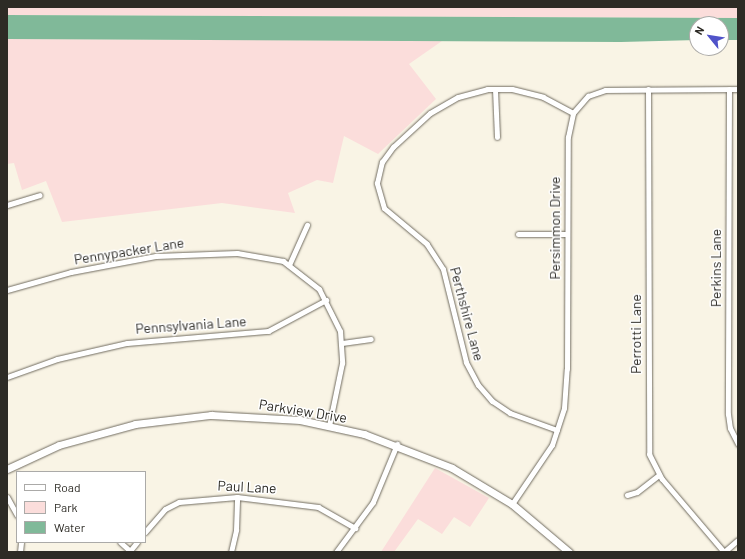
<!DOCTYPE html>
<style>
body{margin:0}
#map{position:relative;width:745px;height:559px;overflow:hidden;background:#f9f4e5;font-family:Barlow,sans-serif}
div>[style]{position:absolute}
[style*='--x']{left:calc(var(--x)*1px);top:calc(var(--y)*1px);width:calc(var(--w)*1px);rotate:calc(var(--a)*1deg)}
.green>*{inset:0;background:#fbdddb}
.water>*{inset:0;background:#80b999}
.roads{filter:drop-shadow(0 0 1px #716c60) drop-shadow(0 0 1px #716c60)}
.street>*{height:5px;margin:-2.5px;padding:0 2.5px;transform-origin:2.5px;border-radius:2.5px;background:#fff}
.secondary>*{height:7px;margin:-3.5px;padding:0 3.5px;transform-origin:3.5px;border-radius:3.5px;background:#fff}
span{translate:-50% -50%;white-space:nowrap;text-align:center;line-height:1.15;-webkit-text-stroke:3px #fff;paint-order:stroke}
.street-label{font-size:14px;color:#2d2b25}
.frame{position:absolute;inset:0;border:8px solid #2d2b25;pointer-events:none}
.legend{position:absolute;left:16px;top:471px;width:130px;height:72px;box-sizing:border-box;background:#fff;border:1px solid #abaaa8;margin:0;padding:5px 7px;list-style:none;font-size:12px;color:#2d2b25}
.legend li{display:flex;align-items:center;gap:8px;height:20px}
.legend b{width:20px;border:1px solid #abaaa8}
.north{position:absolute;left:689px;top:16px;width:40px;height:40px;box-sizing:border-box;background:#fff;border:1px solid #abaaa8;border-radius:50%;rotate:300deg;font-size:11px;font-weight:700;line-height:16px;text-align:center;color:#2d2b25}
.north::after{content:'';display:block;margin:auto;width:14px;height:18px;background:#5053c9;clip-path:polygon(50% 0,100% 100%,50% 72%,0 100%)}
</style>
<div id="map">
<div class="green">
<i style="clip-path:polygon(7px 7px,738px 7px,738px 18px,7px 15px)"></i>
<i style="clip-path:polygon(7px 39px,263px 40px,442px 41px,409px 64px,436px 99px,378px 154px,344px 136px,333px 183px,317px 180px,288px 193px,295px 213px,222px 203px,62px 222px,46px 181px,22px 190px,14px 163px,7px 164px)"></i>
<i style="clip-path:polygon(435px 468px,489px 498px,470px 527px,454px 517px,442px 534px,418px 519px,394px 552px,381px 552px)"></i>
</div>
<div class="water">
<i style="clip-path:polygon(7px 15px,738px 18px,738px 40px,721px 40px,721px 24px,697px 24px,697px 40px,621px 42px,7px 39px)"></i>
</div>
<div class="roads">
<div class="street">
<i style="--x:495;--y:89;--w:48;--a:87.6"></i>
<i style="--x:648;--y:89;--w:365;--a:89.8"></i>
<i style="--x:649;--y:454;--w:28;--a:63"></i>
<i style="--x:662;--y:479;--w:96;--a:49.7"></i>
<i style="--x:729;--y:89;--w:325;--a:90.2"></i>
<i style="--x:728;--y:414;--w:14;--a:82"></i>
<i style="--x:730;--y:428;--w:18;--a:63"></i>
<i style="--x:7;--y:205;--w:34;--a:-17"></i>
<i style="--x:518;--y:234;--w:49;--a:0"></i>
<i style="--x:289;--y:265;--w:44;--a:-65.8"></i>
<i style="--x:7;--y:290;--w:66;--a:-15.7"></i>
<i style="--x:71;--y:272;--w:86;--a:-10.7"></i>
<i style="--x:156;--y:256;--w:81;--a:-2.1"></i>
<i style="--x:237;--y:253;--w:47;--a:9.9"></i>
<i style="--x:283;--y:261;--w:46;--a:37.9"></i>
<i style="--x:319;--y:289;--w:47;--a:63.4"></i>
<i style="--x:340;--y:331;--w:32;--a:86"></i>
<i style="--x:342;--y:363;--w:64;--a:101.7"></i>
<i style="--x:342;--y:343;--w:29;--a:-8"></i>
<i style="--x:7;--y:377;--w:53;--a:-19.8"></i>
<i style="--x:57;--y:359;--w:72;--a:-12.9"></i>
<i style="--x:127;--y:343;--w:142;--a:-4.9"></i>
<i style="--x:268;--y:331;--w:66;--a:-28.1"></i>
<i style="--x:557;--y:430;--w:50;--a:-160.1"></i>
<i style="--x:510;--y:413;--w:22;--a:-146"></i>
<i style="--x:492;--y:401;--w:21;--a:-131"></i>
<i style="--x:478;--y:385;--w:26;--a:-118"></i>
<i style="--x:466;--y:362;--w:96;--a:-103.9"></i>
<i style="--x:443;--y:269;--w:30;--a:-123"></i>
<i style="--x:427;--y:244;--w:56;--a:-140.1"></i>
<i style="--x:384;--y:208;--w:26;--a:-106"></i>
<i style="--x:377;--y:183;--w:22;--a:-77"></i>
<i style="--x:382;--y:162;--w:19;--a:-54"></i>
<i style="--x:393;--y:147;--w:50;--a:-42.6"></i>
<i style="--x:430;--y:113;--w:32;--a:-30"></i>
<i style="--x:458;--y:97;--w:30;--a:-15"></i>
<i style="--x:487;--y:89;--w:25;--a:0"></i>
<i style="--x:512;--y:89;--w:32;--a:14"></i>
<i style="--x:543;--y:97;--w:34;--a:28"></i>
<i style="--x:627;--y:495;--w:10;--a:-17"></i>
<i style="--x:637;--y:492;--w:28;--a:-38"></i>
<i style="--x:7;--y:497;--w:21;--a:61"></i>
<i style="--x:512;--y:504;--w:71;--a:-55.9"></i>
<i style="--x:552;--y:445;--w:39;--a:-72"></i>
<i style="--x:564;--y:408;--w:39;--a:-86"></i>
<i style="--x:567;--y:369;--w:232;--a:-89.8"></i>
<i style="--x:568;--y:137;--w:25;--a:-78"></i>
<i style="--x:573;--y:113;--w:23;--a:-49"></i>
<i style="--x:588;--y:96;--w:18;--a:-19"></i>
<i style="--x:605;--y:90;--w:133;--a:-0.4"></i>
<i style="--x:145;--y:532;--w:30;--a:-49"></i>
<i style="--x:165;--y:509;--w:16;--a:-27"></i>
<i style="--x:179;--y:502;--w:58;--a:-4.9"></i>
<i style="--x:237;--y:497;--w:82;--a:7"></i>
<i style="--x:318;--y:507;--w:43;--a:29.6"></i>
<i style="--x:120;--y:542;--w:13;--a:42"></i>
<i style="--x:20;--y:552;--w:10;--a:-84"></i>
<i style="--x:129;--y:552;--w:13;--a:-51"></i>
<i style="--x:231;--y:552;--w:23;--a:-77"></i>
<i style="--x:236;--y:530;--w:33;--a:-88"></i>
<i style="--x:336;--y:552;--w:62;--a:-53.5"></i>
<i style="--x:373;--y:502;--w:63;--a:-67.5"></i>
<i style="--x:724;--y:552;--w:18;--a:-41"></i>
</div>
<div class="secondary">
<i style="--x:7;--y:469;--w:57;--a:-24.8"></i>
<i style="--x:59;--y:445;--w:79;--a:-15.4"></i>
<i style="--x:135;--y:424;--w:77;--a:-6.8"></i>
<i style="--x:211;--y:415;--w:89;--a:3.2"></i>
<i style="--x:300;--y:420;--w:66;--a:12.3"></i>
<i style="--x:364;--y:434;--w:94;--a:21.1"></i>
<i style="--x:452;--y:468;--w:70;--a:31"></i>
<i style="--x:512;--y:504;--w:75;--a:40.1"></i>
</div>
</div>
<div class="street-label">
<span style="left:555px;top:228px;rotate:-90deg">Persimmon Drive</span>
<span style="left:129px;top:251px;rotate:-9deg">Pennypacker Lane</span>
<span style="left:716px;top:268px;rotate:-90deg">Perkins Lane</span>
<span style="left:467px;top:314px;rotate:75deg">Perthshire Lane</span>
<span style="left:191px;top:325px;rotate:-4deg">Pennsylvania Lane</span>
<span style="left:636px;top:334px;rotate:-90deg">Perrotti Lane</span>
<span style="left:303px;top:411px;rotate:9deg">Parkview Drive</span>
<span style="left:247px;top:487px;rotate:3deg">Paul Lane</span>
</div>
<div class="frame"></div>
<ul class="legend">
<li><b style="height:5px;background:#fff"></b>Road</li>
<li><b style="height:11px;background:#fbdddb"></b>Park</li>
<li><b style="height:11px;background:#80b999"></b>Water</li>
</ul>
<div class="north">N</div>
</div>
